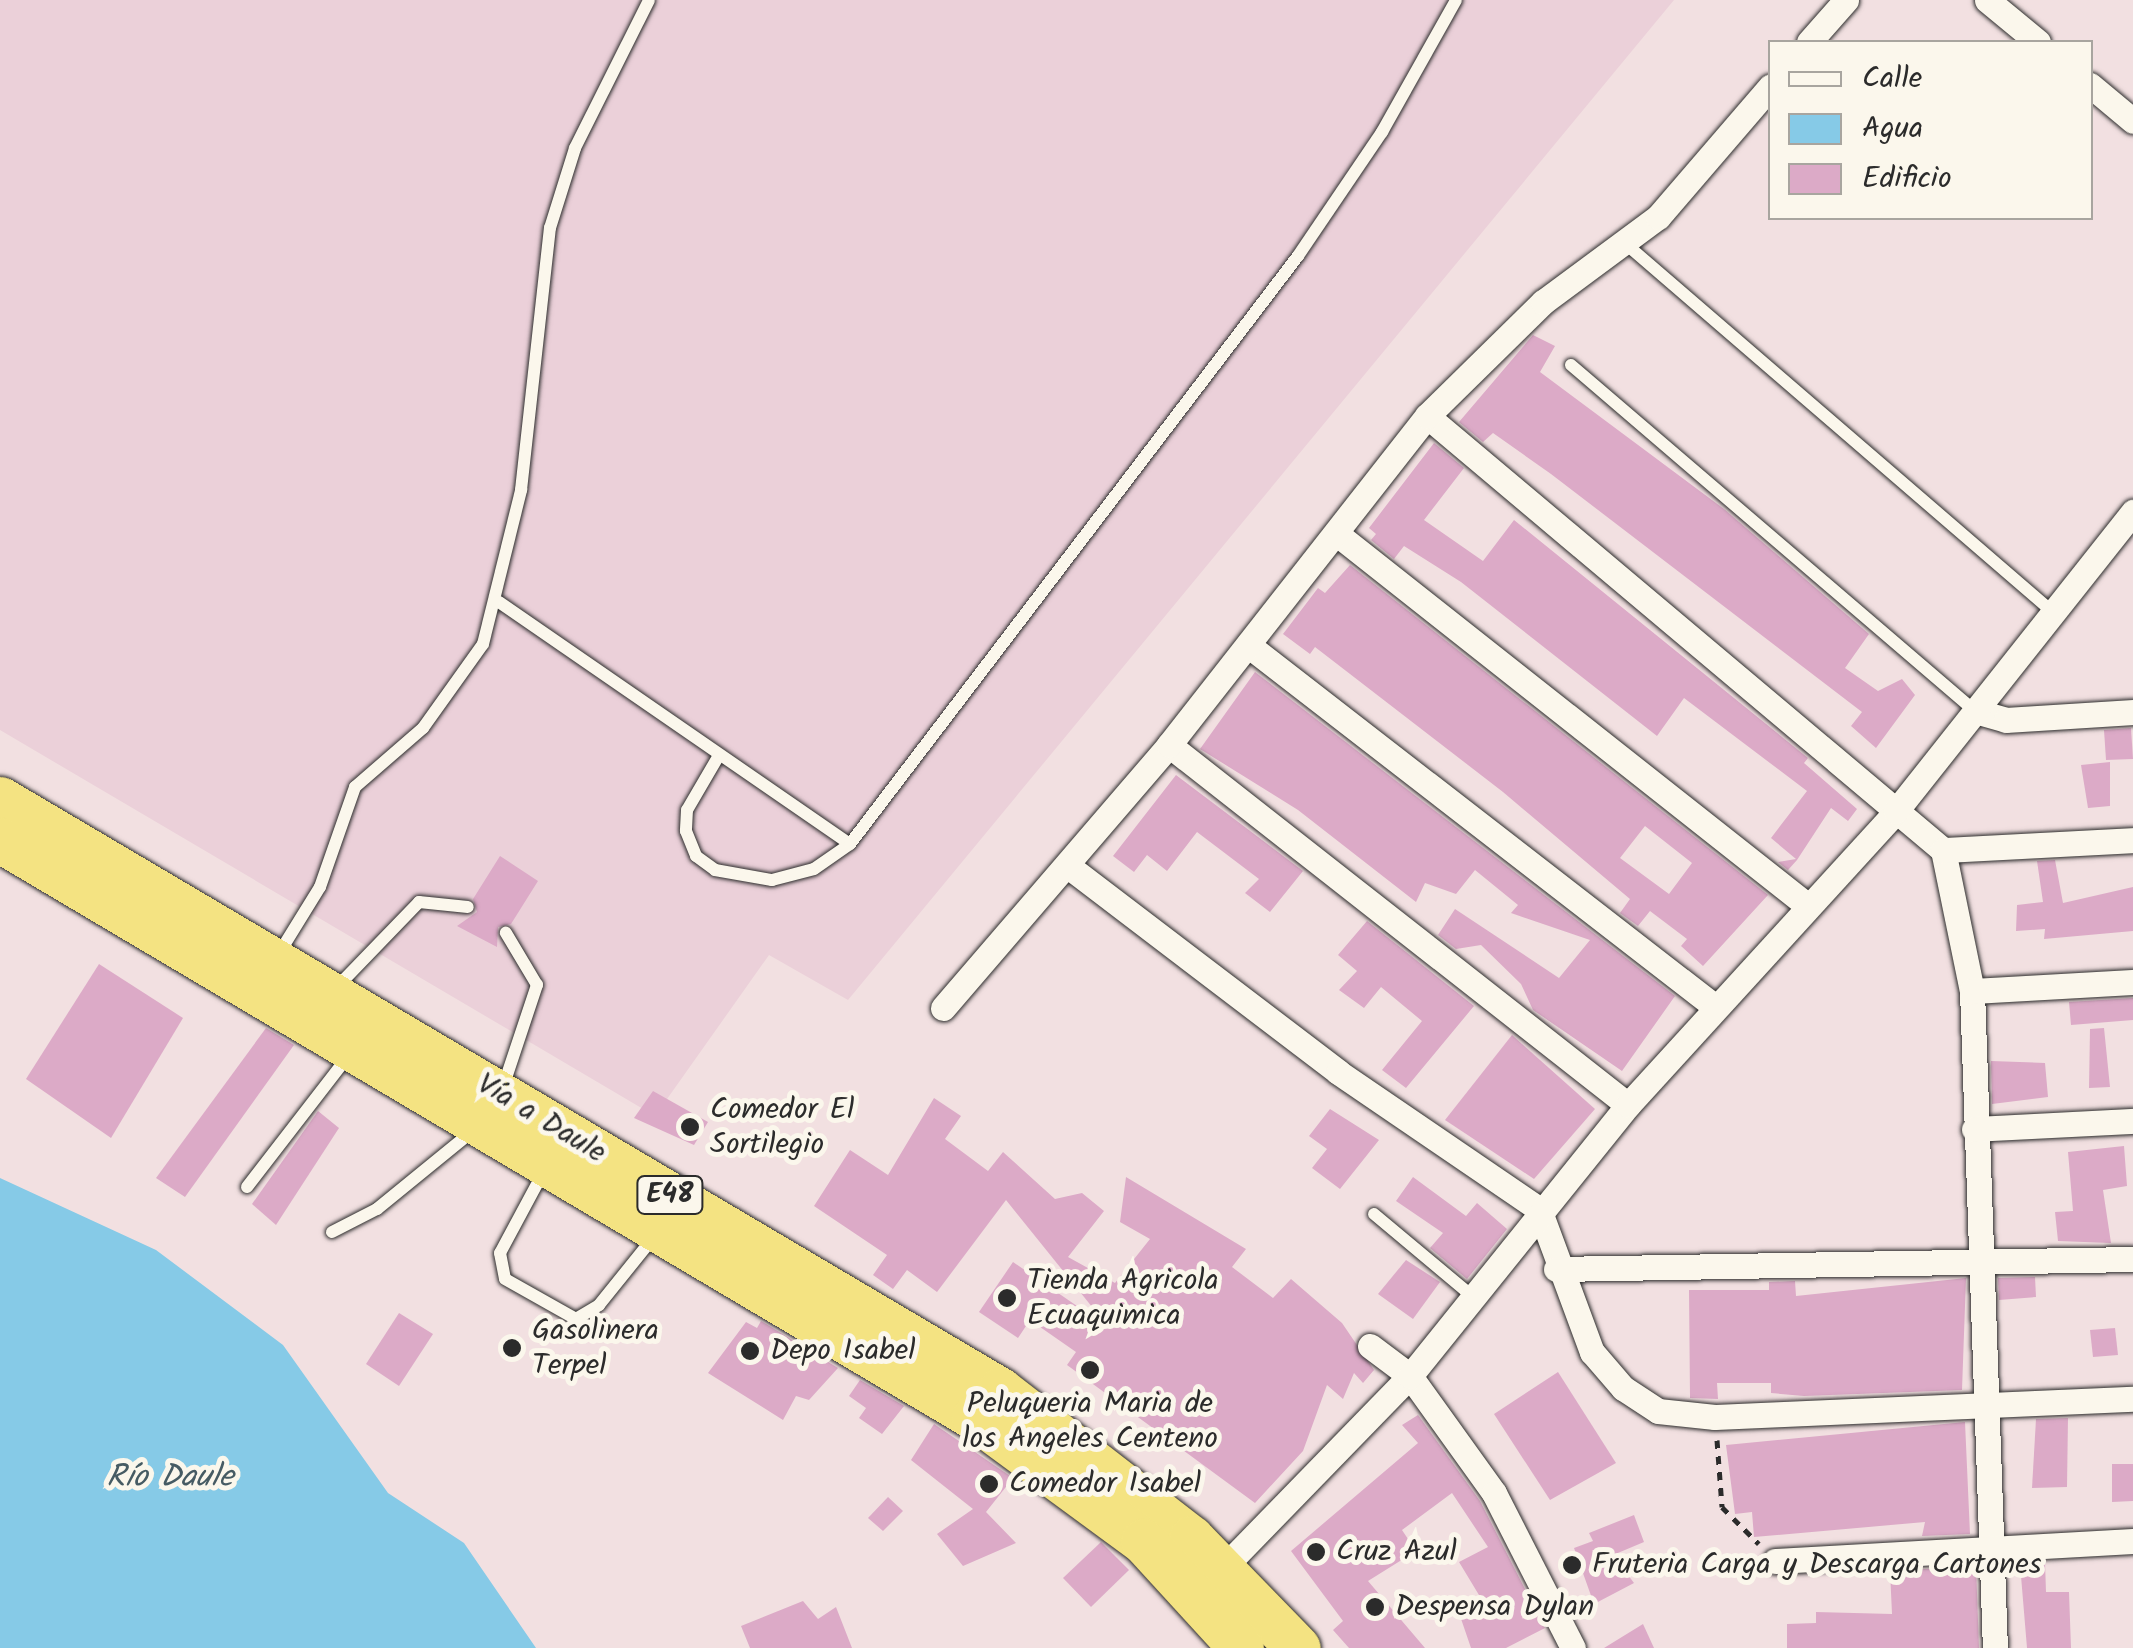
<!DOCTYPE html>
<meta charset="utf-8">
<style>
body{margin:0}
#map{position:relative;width:2133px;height:1648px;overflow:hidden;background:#f2e0e1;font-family:Kalam,sans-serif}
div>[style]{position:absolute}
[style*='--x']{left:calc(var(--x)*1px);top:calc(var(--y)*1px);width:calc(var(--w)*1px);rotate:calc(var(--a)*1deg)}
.built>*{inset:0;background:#ebd0d9}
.water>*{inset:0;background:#86cae7}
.building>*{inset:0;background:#dcaac7}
.path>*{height:5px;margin-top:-2.5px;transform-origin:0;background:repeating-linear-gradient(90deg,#2b2b2b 0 8px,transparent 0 16px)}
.roads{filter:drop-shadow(0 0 2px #2b2b2b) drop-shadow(0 0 2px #2b2b2b)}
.lane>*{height:12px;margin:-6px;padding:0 6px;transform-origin:6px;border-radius:6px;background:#fbf7ec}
.street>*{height:25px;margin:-12.5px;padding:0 12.5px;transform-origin:12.5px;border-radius:12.5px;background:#fbf7ec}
.highway>*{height:45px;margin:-22.5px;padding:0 22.5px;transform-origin:22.5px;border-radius:22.5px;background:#f4e382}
.dots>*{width:28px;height:28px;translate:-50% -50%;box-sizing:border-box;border:5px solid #fbf7ec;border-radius:50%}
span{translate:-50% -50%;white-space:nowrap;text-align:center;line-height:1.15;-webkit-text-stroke:10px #fbf7ec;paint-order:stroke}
.shield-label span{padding:2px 8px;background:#fbf7ec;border:2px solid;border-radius:8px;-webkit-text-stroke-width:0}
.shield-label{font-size:28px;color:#2b2b2b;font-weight:700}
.poi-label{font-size:30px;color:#2b2b2b}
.left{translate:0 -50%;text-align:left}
.street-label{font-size:30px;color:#2b2b2b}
.water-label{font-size:32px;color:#465b63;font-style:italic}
.legend{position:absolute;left:1768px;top:40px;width:325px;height:180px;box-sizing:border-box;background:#fbf7ec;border:2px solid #a8a59f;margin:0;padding:12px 18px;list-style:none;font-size:30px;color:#2b2b2b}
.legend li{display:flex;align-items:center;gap:20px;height:50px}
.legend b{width:50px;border:2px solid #a8a59f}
</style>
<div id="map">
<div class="built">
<i style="clip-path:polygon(0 0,1674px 0,848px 1000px,769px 955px,655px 1116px,0 730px)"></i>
</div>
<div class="water">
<i style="clip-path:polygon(0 1178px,156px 1250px,283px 1345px,388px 1493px,464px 1543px,536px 1648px,0 1648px)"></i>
</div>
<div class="building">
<i style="clip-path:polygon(1533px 335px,1555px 346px,1540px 372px,1724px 509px,1869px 634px,1845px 668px,1878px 691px,1902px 679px,1915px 695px,1876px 748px,1851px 726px,1862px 712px,1551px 474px,1493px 433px,1483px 442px,1459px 422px)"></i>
<i style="clip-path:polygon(1434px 443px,1464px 468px,1424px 520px,1483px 561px,1514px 520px,1808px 758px,1804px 763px,1857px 809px,1848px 821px,1831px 808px,1797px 860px,1788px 870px,1778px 862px,1796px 859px,1771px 838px,1807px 791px,1684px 698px,1657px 736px,1461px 582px,1404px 546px,1394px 559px,1371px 540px,1376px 534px,1369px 528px)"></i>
<i style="clip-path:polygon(evenodd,1350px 565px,1768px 895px,1703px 966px,1681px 946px,1687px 939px,1650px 911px,1638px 926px,1620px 913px,1630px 899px,1503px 792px,1315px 647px,1310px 654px,1283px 634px,1318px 588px,1325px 593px,1350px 565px,1645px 826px,1692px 863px,1669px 894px,1620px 858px,1645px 826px)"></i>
<i style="clip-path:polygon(1255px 672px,1675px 996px,1622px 1071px,1533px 1010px,1521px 984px,1481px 945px,1456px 949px,1438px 935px,1455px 909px,1559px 978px,1590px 940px,1511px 913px,1518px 905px,1475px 870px,1456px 894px,1425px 883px,1416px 902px,1298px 810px,1200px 749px)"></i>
<i style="clip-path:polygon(2131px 728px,2133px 759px,2106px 760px,2104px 730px)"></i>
<i style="clip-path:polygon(2110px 762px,2110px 806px,2088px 808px,2081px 765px)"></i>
<i style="clip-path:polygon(1176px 775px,1303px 871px,1270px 912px,1245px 893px,1259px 879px,1197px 832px,1167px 871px,1147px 855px,1134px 872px,1113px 856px)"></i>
<i style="clip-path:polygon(500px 856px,538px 881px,511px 924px,498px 927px,497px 947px,457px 926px,477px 912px,473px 899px)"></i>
<i style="clip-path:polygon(2055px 860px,2063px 903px,2133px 887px,2133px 931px,2044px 939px,2045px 929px,2016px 931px,2017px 905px,2043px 902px,2037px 861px)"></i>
<i style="clip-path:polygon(1367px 921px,1474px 1006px,1406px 1088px,1382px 1070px,1422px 1021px,1381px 987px,1364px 1008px,1339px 990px,1357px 971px,1338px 955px)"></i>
<i style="clip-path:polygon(99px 964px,183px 1018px,111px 1138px,26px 1079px)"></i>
<i style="clip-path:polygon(2133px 998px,2133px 1020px,2071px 1025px,2069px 1002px)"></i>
<i style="clip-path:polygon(266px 1028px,294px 1045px,185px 1197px,156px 1178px)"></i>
<i style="clip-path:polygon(2104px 1028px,2110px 1087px,2089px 1088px,2090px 1029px)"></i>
<i style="clip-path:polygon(1512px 1035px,1595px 1109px,1534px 1179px,1445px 1120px)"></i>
<i style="clip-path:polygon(1991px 1061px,2045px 1063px,2048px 1097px,1992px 1104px)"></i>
<i style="clip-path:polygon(653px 1091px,708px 1122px,694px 1145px,634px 1118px)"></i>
<i style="clip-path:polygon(934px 1098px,961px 1116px,945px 1139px,988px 1171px,1003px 1152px,1055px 1199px,1082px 1193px,1104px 1211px,1068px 1257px,1115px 1283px,1150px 1239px,1120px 1222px,1126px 1177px,1246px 1249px,1232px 1267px,1273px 1298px,1291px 1279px,1342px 1323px,1374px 1370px,1363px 1383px,1354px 1373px,1343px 1399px,1327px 1385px,1303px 1451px,1255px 1503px,1067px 1365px,1076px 1352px,1030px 1320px,1018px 1338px,979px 1312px,1013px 1262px,1109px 1328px,1006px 1200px,937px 1292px,907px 1270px,893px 1289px,873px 1275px,887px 1255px,814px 1206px,850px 1150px,888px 1175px)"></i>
<i style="clip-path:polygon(1330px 1109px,1379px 1140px,1340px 1189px,1312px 1168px,1327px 1149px,1309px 1136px)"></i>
<i style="clip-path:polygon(318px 1111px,339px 1128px,276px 1225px,252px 1204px)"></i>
<i style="clip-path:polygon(2124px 1146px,2127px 1186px,2103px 1190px,2111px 1243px,2058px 1241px,2055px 1212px,2073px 1211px,2068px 1152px)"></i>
<i style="clip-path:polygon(1413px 1177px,1466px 1216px,1477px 1203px,1507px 1229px,1467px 1279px,1430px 1248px,1443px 1233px,1396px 1201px)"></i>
<i style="clip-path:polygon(1406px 1260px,1440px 1282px,1413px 1319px,1378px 1294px)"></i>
<i style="clip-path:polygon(2035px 1277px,2036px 1297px,1999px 1300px,1998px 1278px)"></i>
<i style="clip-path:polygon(1966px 1278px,1962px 1390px,1804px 1396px,1771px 1393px,1771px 1383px,1717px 1383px,1718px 1399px,1690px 1398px,1689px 1290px,1769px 1290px,1769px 1282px,1795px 1281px,1796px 1296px)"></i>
<i style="clip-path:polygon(399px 1313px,433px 1334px,399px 1386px,366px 1364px)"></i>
<i style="clip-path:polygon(761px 1321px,838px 1368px,809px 1400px,796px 1396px,783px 1420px,708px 1373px,746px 1322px,757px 1328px)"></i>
<i style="clip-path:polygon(2115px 1328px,2118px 1355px,2093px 1357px,2090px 1330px)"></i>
<i style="clip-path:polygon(1558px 1372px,1616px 1463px,1550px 1500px,1494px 1414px)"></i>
<i style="clip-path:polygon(860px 1380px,904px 1406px,882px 1434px,859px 1418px,866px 1408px,849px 1396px)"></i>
<i style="clip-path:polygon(1418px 1415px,1480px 1501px,1545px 1628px,1506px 1648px,1471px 1648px,1458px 1610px,1482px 1600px,1459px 1562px,1488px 1547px,1452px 1493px,1402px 1530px,1416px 1551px,1368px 1581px,1425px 1648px,1349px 1648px,1333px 1630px,1343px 1621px,1291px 1551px,1418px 1443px,1402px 1425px)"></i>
<i style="clip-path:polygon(2068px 1418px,2067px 1487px,2032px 1488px,2036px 1419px)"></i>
<i style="clip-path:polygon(1965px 1422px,1970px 1534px,1922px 1536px,1925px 1522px,1754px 1537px,1752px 1512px,1735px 1514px,1726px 1445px)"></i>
<i style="clip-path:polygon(934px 1424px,1013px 1478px,986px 1512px,1016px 1543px,963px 1566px,937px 1534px,973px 1509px,911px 1460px)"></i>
<i style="clip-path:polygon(2112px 1464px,2133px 1464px,2133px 1501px,2112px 1502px)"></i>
<i style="clip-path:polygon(888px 1497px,903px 1511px,883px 1531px,868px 1518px)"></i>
<i style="clip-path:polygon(1634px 1515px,1644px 1542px,1613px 1555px,1634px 1583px,1594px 1604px,1574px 1548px,1593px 1541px,1589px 1533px)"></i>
<i style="clip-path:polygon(1101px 1542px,1129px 1570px,1091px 1607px,1063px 1578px)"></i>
<i style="clip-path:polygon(2045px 1562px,2046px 1592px,2069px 1592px,2071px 1648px,2027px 1648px,2020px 1564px)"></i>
<i style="clip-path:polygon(1976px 1566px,1979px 1648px,1787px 1648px,1787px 1624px,1816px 1623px,1816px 1612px,1892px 1614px,1890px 1571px)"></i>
<i style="clip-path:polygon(803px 1601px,818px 1619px,836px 1607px,852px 1648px,750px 1648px,741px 1626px)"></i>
<i style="clip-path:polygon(1643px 1624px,1654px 1648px,1604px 1648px)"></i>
</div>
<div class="path">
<i style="--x:1717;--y:1440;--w:67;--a:85.7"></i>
<i style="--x:1722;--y:1507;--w:52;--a:45"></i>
</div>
<div class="roads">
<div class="lane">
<i style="--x:1627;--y:245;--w:564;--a:40.76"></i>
<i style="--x:1571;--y:365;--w:532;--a:40.58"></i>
<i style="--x:499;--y:602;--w:426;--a:34.6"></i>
<i style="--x:718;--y:757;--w:61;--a:120.3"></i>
<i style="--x:687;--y:810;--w:21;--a:93"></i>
<i style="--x:686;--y:831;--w:27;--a:68"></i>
<i style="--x:696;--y:856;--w:24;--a:36"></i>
<i style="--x:715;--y:870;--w:58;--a:10"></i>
<i style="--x:772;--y:880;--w:43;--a:-14.7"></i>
<i style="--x:814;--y:869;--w:44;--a:-34.8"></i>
<i style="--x:850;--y:844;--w:739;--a:-52.7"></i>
<i style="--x:1298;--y:256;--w:150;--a:-55.9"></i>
<i style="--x:1382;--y:132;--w:151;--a:-60.7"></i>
<i style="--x:278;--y:955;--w:80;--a:-58.3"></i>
<i style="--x:320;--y:887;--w:106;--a:-70.7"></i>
<i style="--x:355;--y:787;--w:90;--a:-40.9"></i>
<i style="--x:423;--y:728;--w:103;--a:-54.5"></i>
<i style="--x:483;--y:644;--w:159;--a:-76.1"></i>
<i style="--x:521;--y:490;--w:264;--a:-83.7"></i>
<i style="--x:550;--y:228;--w:84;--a:-72.6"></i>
<i style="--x:575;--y:148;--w:165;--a:-63.4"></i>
<i style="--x:337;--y:987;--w:118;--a:-46"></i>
<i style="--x:419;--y:902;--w:49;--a:5.8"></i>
<i style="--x:503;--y:1087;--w:108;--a:-71.6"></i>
<i style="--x:537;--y:985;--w:61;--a:-120.8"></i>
<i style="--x:544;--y:1171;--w:93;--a:118.2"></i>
<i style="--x:500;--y:1253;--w:26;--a:79"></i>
<i style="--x:505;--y:1279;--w:81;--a:29.4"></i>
<i style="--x:576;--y:1319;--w:27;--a:-31"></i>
<i style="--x:599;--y:1305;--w:86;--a:-51.1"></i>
<i style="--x:247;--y:1187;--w:167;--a:-52.3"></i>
<i style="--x:1374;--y:1214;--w:128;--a:39.9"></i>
<i style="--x:332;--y:1232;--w:51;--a:-27.1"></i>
<i style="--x:377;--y:1209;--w:127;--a:-39.2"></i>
</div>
<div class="street">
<i style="--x:1987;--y:0;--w:66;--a:39.5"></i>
<i style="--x:1809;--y:42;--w:56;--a:-48.6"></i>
<i style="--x:2090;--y:85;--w:56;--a:39.9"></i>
<i style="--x:1427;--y:416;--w:674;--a:40.07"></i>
<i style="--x:1943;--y:850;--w:144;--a:78.4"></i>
<i style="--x:1972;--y:991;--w:657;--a:88"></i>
<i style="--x:1337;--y:534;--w:600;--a:38.3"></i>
<i style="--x:1248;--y:645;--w:589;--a:37.76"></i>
<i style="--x:1975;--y:711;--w:32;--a:16"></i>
<i style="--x:2006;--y:720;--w:127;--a:-3.6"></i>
<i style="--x:1169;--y:745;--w:583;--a:38.11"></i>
<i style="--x:1943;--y:850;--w:190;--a:-3"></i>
<i style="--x:1068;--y:866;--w:340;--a:37.3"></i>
<i style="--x:1338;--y:1072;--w:243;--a:34.3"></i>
<i style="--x:1539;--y:1209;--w:153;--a:69.7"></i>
<i style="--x:1592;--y:1352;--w:48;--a:49.3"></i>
<i style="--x:1623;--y:1388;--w:42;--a:33.3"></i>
<i style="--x:1658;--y:1411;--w:57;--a:6"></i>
<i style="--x:1715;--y:1417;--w:418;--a:-2.5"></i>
<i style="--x:1972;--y:991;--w:161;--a:-3.2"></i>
<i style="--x:943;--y:1008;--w:347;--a:-49.3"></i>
<i style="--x:1169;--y:745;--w:418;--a:-51.9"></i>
<i style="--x:1427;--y:416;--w:163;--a:-44.5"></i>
<i style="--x:1543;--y:302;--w:143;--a:-36.5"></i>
<i style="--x:1658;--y:217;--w:172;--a:-49.3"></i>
<i style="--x:1974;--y:1129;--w:159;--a:-2.9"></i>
<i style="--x:1556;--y:1269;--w:577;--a:-0.99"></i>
<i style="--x:1370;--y:1346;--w:50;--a:36.9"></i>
<i style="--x:1410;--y:1376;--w:144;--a:54.3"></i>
<i style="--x:1494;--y:1493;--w:174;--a:63"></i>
<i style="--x:1775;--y:1561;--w:359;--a:-3.2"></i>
<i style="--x:1224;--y:1567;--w:267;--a:-45.8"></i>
<i style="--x:1410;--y:1376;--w:348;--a:-51.2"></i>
<i style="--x:1628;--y:1105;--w:398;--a:-47.6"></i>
<i style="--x:1896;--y:811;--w:382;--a:-51.6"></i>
</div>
<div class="highway">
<i style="--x:0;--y:799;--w:1162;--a:30.58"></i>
<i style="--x:1000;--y:1390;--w:242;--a:37.8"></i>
<i style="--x:1191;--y:1538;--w:153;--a:45.8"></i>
<i style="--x:0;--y:840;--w:1132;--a:30.64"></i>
<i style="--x:974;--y:1417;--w:210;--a:36.3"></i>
<i style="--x:1143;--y:1541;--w:145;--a:47.5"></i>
</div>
</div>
<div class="dots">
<i style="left:690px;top:1127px;background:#2b2b2b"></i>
<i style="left:1007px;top:1298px;background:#2b2b2b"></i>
<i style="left:512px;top:1348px;background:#2b2b2b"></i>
<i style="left:750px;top:1351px;background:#2b2b2b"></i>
<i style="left:1090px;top:1370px;background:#2b2b2b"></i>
<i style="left:989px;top:1484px;background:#2b2b2b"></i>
<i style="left:1316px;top:1552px;background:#2b2b2b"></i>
<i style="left:1572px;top:1565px;background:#2b2b2b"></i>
<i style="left:1375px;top:1607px;background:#2b2b2b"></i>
</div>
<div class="shield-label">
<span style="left:670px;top:1195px">E48</span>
</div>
<div class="poi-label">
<span class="left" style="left:710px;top:1127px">Comedor El<br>Sortilegio</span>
<span class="left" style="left:1027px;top:1298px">Tienda Agricola<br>Ecuaquimica</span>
<span class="left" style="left:532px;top:1348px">Gasolinera<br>Terpel</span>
<span class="left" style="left:770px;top:1351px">Depo Isabel</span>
<span style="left:1090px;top:1421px">Peluqueria Maria de<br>los Angeles Centeno</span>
<span class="left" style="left:1009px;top:1484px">Comedor Isabel</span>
<span class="left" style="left:1336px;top:1552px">Cruz Azul</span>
<span class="left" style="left:1592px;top:1565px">Fruteria Carga y Descarga Cartones</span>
<span class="left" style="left:1395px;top:1607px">Despensa Dylan</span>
</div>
<div class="street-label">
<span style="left:541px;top:1119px;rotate:31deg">Vía a Daule</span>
</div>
<div class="water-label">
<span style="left:170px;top:1478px">Río Daule</span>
</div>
<ul class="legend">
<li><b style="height:12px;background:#fbf7ec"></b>Calle</li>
<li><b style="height:28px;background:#86cae7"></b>Agua</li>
<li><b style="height:28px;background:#dcaac7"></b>Edificio</li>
</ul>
</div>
